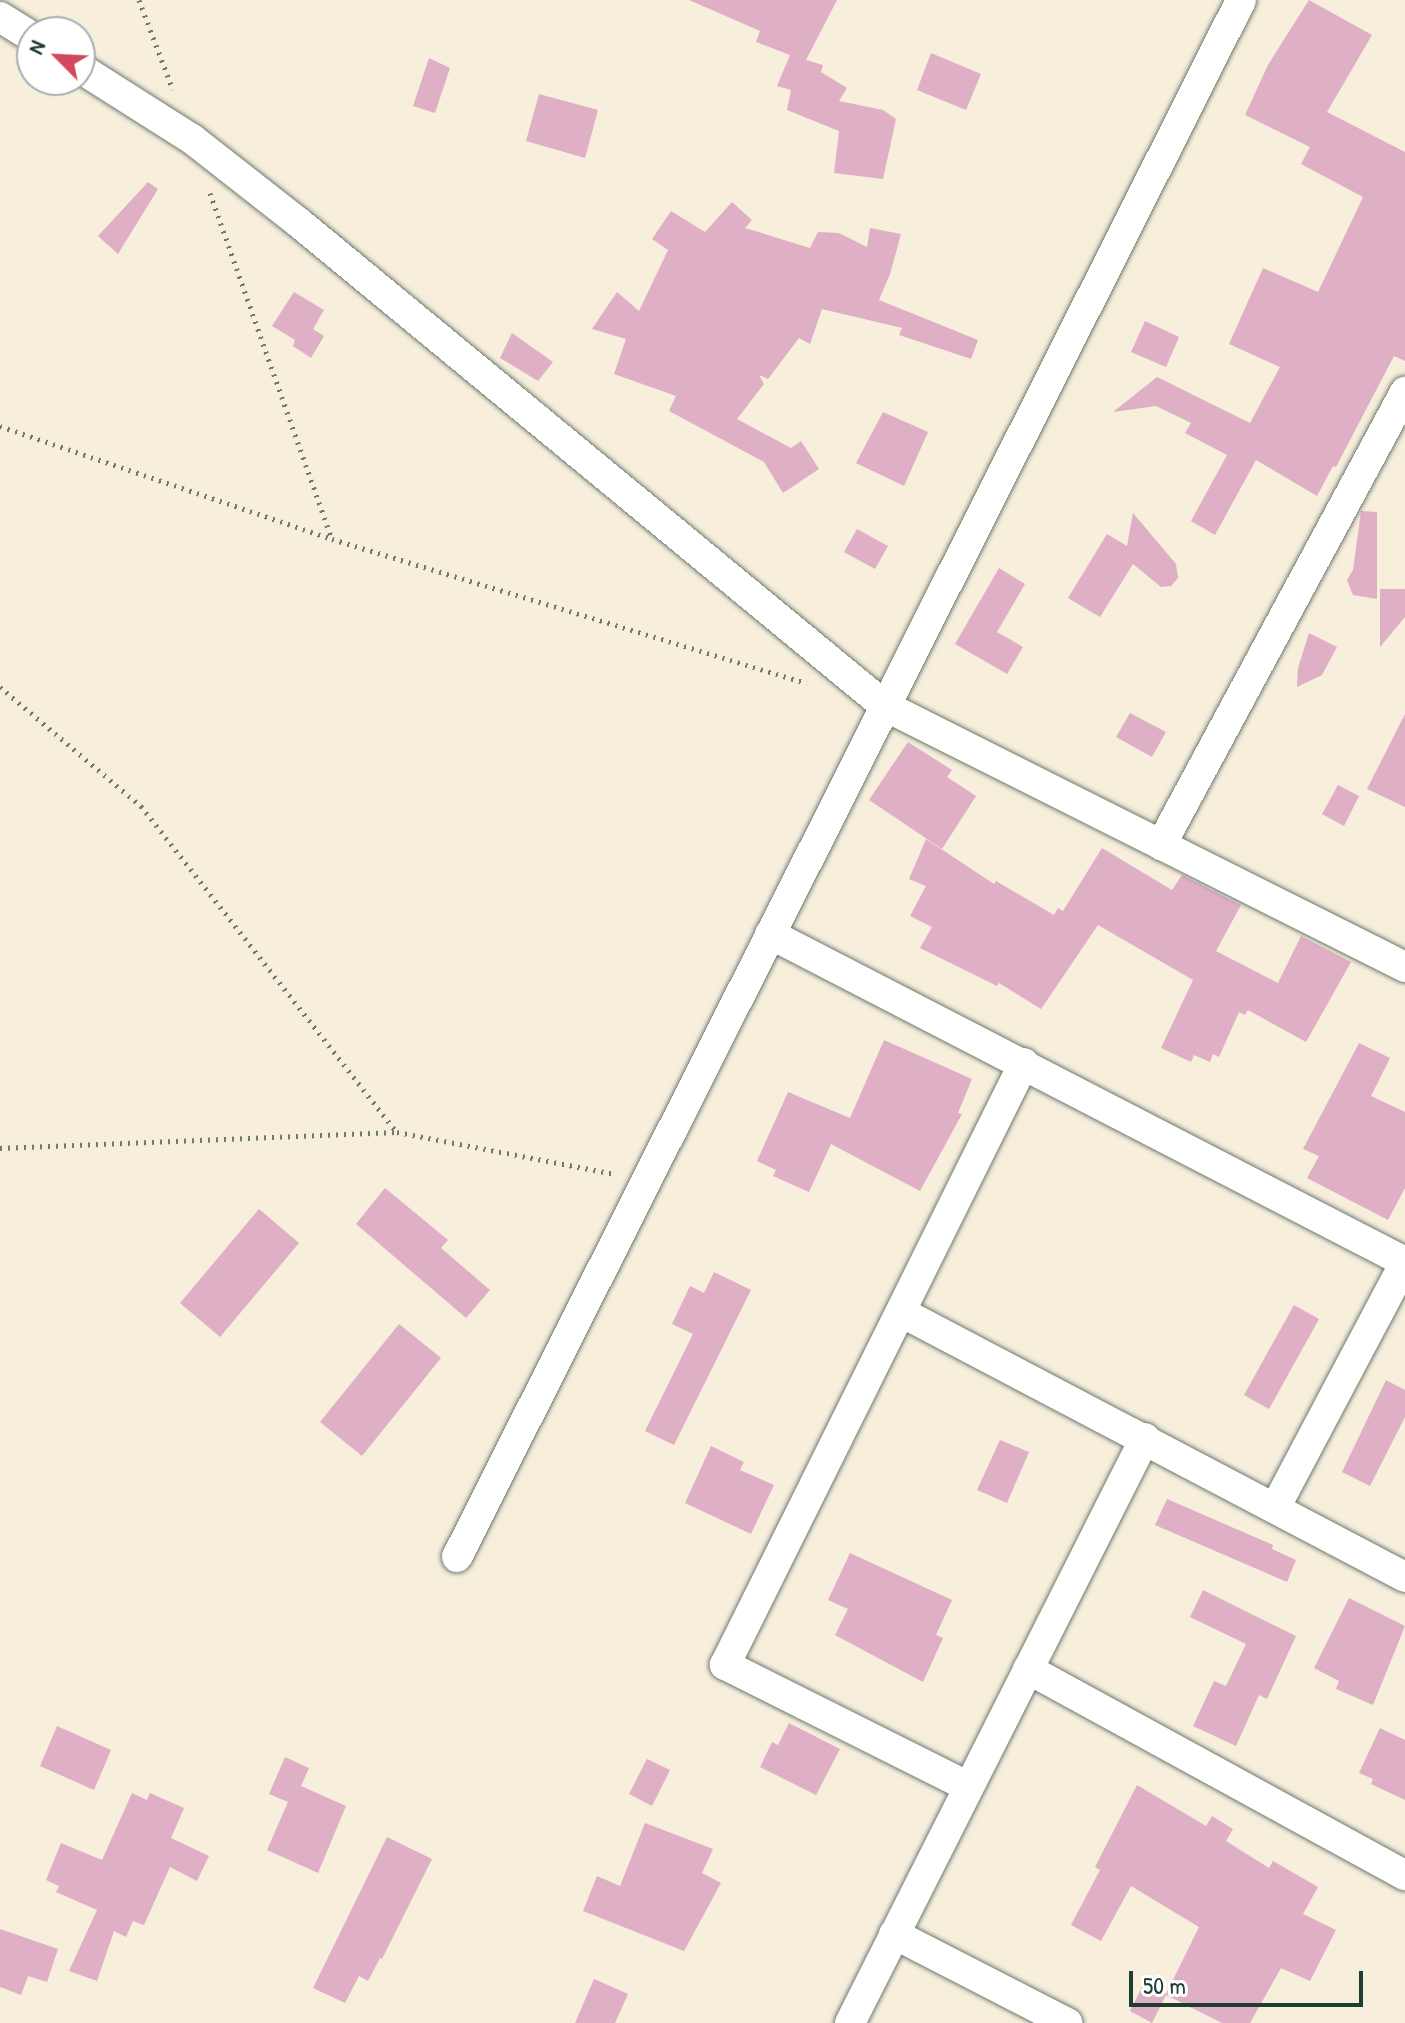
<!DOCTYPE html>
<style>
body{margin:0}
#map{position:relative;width:1405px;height:2023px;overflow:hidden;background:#f7eedc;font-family:"Patrick Hand",sans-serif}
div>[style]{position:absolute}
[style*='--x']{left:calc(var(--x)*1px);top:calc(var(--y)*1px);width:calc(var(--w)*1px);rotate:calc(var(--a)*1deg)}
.building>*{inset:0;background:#dfafc6}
.path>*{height:5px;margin-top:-2.5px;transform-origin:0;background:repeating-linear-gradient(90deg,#6b7b6f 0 2px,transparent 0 8px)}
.roads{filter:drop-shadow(0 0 2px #6b7b6f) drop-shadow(0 0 2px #6b7b6f)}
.street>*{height:30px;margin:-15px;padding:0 15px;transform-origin:15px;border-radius:15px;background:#fff}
span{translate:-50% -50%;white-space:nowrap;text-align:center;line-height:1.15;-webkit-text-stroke:6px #fff;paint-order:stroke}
.north{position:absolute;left:16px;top:16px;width:80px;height:80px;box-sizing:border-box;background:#fff;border:2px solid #a5b1ae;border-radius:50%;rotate:294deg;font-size:22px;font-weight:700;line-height:32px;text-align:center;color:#1f3d34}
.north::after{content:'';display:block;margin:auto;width:28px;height:36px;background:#d1495b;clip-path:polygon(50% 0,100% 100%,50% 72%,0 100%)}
.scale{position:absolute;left:1129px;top:1971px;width:234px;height:36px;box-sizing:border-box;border:4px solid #1f3d34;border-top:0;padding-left:10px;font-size:24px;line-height:28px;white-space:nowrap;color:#1f3d34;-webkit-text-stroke:6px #fff;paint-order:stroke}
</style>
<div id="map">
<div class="building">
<i style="clip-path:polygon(689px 0,837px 0,806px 60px,823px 65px,821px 72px,847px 88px,839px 101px,883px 110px,896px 119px,883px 179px,834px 173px,839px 131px,787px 110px,791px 90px,777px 86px,790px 55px,756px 42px,760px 31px)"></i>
<i style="clip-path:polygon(1309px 0,1372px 35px,1327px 112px,1405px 152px,1405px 361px,1394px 356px,1336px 467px,1333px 466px,1317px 496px,1256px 460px,1215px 535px,1191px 521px,1227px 455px,1185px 433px,1191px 423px,1156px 406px,1113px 412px,1157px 377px,1250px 423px,1280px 367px,1229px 344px,1263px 268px,1318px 292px,1363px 197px,1301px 164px,1310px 147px,1245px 115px,1268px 65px)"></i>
<i style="clip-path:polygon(931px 53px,981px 74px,966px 110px,917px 90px)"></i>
<i style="clip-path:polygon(429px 58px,450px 68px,435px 113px,413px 106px)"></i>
<i style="clip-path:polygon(539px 94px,598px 110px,585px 158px,526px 141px)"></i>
<i style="clip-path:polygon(148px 182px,158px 189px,118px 254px,98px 236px)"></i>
<i style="clip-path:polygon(732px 202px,752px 220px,745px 228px,810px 248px,818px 232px,839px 233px,867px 247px,870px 228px,901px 234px,890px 274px,879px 300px,978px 340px,971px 359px,899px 335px,902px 328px,822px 309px,810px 344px,799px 338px,768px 379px,759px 375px,764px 384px,737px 419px,791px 448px,801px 441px,819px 469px,783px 493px,764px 462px,669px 411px,676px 396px,614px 374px,626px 339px,592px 329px,617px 292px,639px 311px,668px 250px,652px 239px,671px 211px,705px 232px)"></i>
<i style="clip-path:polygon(294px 292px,324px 310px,313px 329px,324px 336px,311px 358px,293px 346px,295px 340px,272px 326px)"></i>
<i style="clip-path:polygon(1145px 321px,1179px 337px,1166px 367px,1131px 352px)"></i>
<i style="clip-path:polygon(512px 333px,553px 362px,538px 381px,500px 358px)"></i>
<i style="clip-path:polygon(883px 412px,928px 432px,904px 486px,856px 463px)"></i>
<i style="clip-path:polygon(1361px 511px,1377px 512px,1377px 599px,1353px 595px,1347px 580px,1353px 570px)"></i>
<i style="clip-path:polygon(1133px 513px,1176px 564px,1178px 578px,1171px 586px,1161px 587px,1133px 564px,1100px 617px,1068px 598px,1107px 534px,1127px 546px)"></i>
<i style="clip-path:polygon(857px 529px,888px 546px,875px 569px,844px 552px)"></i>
<i style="clip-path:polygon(999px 568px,1025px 584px,997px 632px,1023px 647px,1007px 674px,955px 644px)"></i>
<i style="clip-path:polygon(1380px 589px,1405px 589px,1405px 617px,1380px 647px)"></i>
<i style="clip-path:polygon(1309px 633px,1337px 647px,1322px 675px,1297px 687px,1298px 668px)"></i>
<i style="clip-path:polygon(1130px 713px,1166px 732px,1152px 757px,1116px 737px)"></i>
<i style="clip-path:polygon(1405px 714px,1405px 807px,1367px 789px)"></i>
<i style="clip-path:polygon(908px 742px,952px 770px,947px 777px,976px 796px,942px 849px,869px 800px)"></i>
<i style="clip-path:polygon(1338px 785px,1359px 796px,1344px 826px,1322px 814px)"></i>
<i style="clip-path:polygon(926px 839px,994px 884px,996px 881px,1054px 915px,1058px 908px,1063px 911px,1102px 848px,1172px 890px,1182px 875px,1241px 905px,1216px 951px,1278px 983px,1301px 936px,1351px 962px,1306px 1042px,1248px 1010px,1245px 1015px,1239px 1012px,1219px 1057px,1213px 1054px,1210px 1062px,1194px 1055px,1191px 1062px,1161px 1048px,1193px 980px,1098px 925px,1041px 1009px,999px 983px,997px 986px,920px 948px,932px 927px,910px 916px,926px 886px,909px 879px)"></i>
<i style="clip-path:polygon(884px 1040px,972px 1079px,958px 1113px,962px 1114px,920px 1191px,831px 1144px,809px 1192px,773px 1176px,776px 1170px,757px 1161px,788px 1092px,850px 1118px)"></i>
<i style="clip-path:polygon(1359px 1043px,1390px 1058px,1371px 1096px,1405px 1112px,1405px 1188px,1388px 1220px,1307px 1178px,1319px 1156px,1303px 1149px)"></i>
<i style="clip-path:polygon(385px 1188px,448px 1240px,441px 1248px,490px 1290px,466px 1318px,356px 1224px)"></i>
<i style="clip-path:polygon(259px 1209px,299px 1243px,220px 1337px,180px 1303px)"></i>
<i style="clip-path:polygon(714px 1272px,751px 1290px,674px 1445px,645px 1431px,693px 1334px,672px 1324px,690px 1286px,704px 1293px)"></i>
<i style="clip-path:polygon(1294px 1305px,1319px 1319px,1269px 1409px,1244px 1395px)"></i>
<i style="clip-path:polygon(399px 1324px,441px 1358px,362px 1456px,320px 1422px)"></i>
<i style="clip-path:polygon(1386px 1380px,1405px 1390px,1405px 1417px,1370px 1486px,1342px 1472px)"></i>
<i style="clip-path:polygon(1000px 1440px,1029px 1452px,1007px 1503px,977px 1490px)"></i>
<i style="clip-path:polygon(711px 1446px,744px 1462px,740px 1470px,774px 1485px,751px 1534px,685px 1503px)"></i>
<i style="clip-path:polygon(1167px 1499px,1273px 1545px,1272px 1549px,1296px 1560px,1287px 1582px,1155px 1525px)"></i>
<i style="clip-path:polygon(850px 1553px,952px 1600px,936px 1635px,943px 1638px,923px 1682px,835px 1635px,848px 1609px,828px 1600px)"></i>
<i style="clip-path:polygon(1203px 1590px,1296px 1636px,1267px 1699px,1259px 1695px,1236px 1746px,1193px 1726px,1214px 1681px,1226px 1686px,1246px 1644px,1190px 1617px)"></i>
<i style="clip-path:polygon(1349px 1598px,1405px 1626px,1373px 1705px,1336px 1689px,1339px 1681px,1314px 1668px)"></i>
<i style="clip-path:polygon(789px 1723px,840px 1749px,816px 1795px,760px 1767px,772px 1742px,778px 1745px)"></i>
<i style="clip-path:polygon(57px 1726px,111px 1750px,94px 1790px,40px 1766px)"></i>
<i style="clip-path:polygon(1380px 1728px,1405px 1740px,1405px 1800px,1371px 1784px,1373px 1779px,1359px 1773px)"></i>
<i style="clip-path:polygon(285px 1757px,309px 1768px,301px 1786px,346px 1806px,318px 1873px,267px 1850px,288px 1802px,269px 1794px)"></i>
<i style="clip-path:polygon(647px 1759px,670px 1770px,652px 1806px,629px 1794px)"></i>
<i style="clip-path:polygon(1137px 1785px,1206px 1826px,1212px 1816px,1233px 1829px,1226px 1841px,1269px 1868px,1273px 1861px,1318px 1887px,1303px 1914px,1336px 1930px,1310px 1981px,1281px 1968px,1250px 2023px,1222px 2023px,1166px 1995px,1152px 2023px,1130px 2011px,1144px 1983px,1166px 1994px,1199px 1927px,1131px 1886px,1101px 1941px,1071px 1925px,1100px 1870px,1095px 1867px)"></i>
<i style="clip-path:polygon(132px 1793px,147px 1800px,150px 1793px,184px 1808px,171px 1838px,209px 1856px,197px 1881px,170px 1867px,144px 1925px,133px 1921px,126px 1937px,114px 1931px,97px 1981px,69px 1971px,97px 1910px,56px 1892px,59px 1886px,46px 1880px,61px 1843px,102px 1860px)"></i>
<i style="clip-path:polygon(645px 1823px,713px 1849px,702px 1873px,721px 1883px,684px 1951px,583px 1911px,597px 1876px,620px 1886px)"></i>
<i style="clip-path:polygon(387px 1837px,432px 1859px,382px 1959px,380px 1958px,368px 1981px,359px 1976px,345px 2003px,313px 1988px)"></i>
<i style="clip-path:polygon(0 1929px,58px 1949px,47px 1982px,28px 1976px,21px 1995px,0 1987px)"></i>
<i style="clip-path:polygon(594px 1979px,628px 1994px,615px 2023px,575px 2023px)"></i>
</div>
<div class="path">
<i style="--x:139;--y:0;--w:96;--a:69.3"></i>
<i style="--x:210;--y:193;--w:367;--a:70.6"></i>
<i style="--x:0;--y:426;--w:351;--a:18.8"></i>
<i style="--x:332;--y:539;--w:496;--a:16.9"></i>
<i style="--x:0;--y:687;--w:185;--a:40.2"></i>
<i style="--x:141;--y:806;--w:413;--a:51.9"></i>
<i style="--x:0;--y:1148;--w:397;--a:-2.3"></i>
<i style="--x:397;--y:1132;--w:222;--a:10.9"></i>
</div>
<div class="roads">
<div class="street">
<i style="--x:0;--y:17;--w:38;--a:32"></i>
<i style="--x:80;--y:68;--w:133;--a:32.4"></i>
<i style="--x:192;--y:139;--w:135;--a:38.1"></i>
<i style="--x:298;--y:222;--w:761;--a:39.51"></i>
<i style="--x:885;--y:706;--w:582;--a:26.65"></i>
<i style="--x:1161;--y:845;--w:515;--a:-61.69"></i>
<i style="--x:770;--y:934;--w:715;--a:27.32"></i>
<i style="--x:901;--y:1312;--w:569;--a:27.74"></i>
<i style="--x:1275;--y:1508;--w:278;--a:-62.1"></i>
<i style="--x:457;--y:1557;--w:1743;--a:-63.27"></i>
<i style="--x:1028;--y:1669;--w:430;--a:28.7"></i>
<i style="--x:967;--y:1786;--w:271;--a:-153.4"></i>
<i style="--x:725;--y:1665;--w:672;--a:-63.59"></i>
<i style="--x:894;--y:1934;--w:195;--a:27.2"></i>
<i style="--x:850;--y:2023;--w:655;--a:-63.24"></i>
</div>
</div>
<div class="north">N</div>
<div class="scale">50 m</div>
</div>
